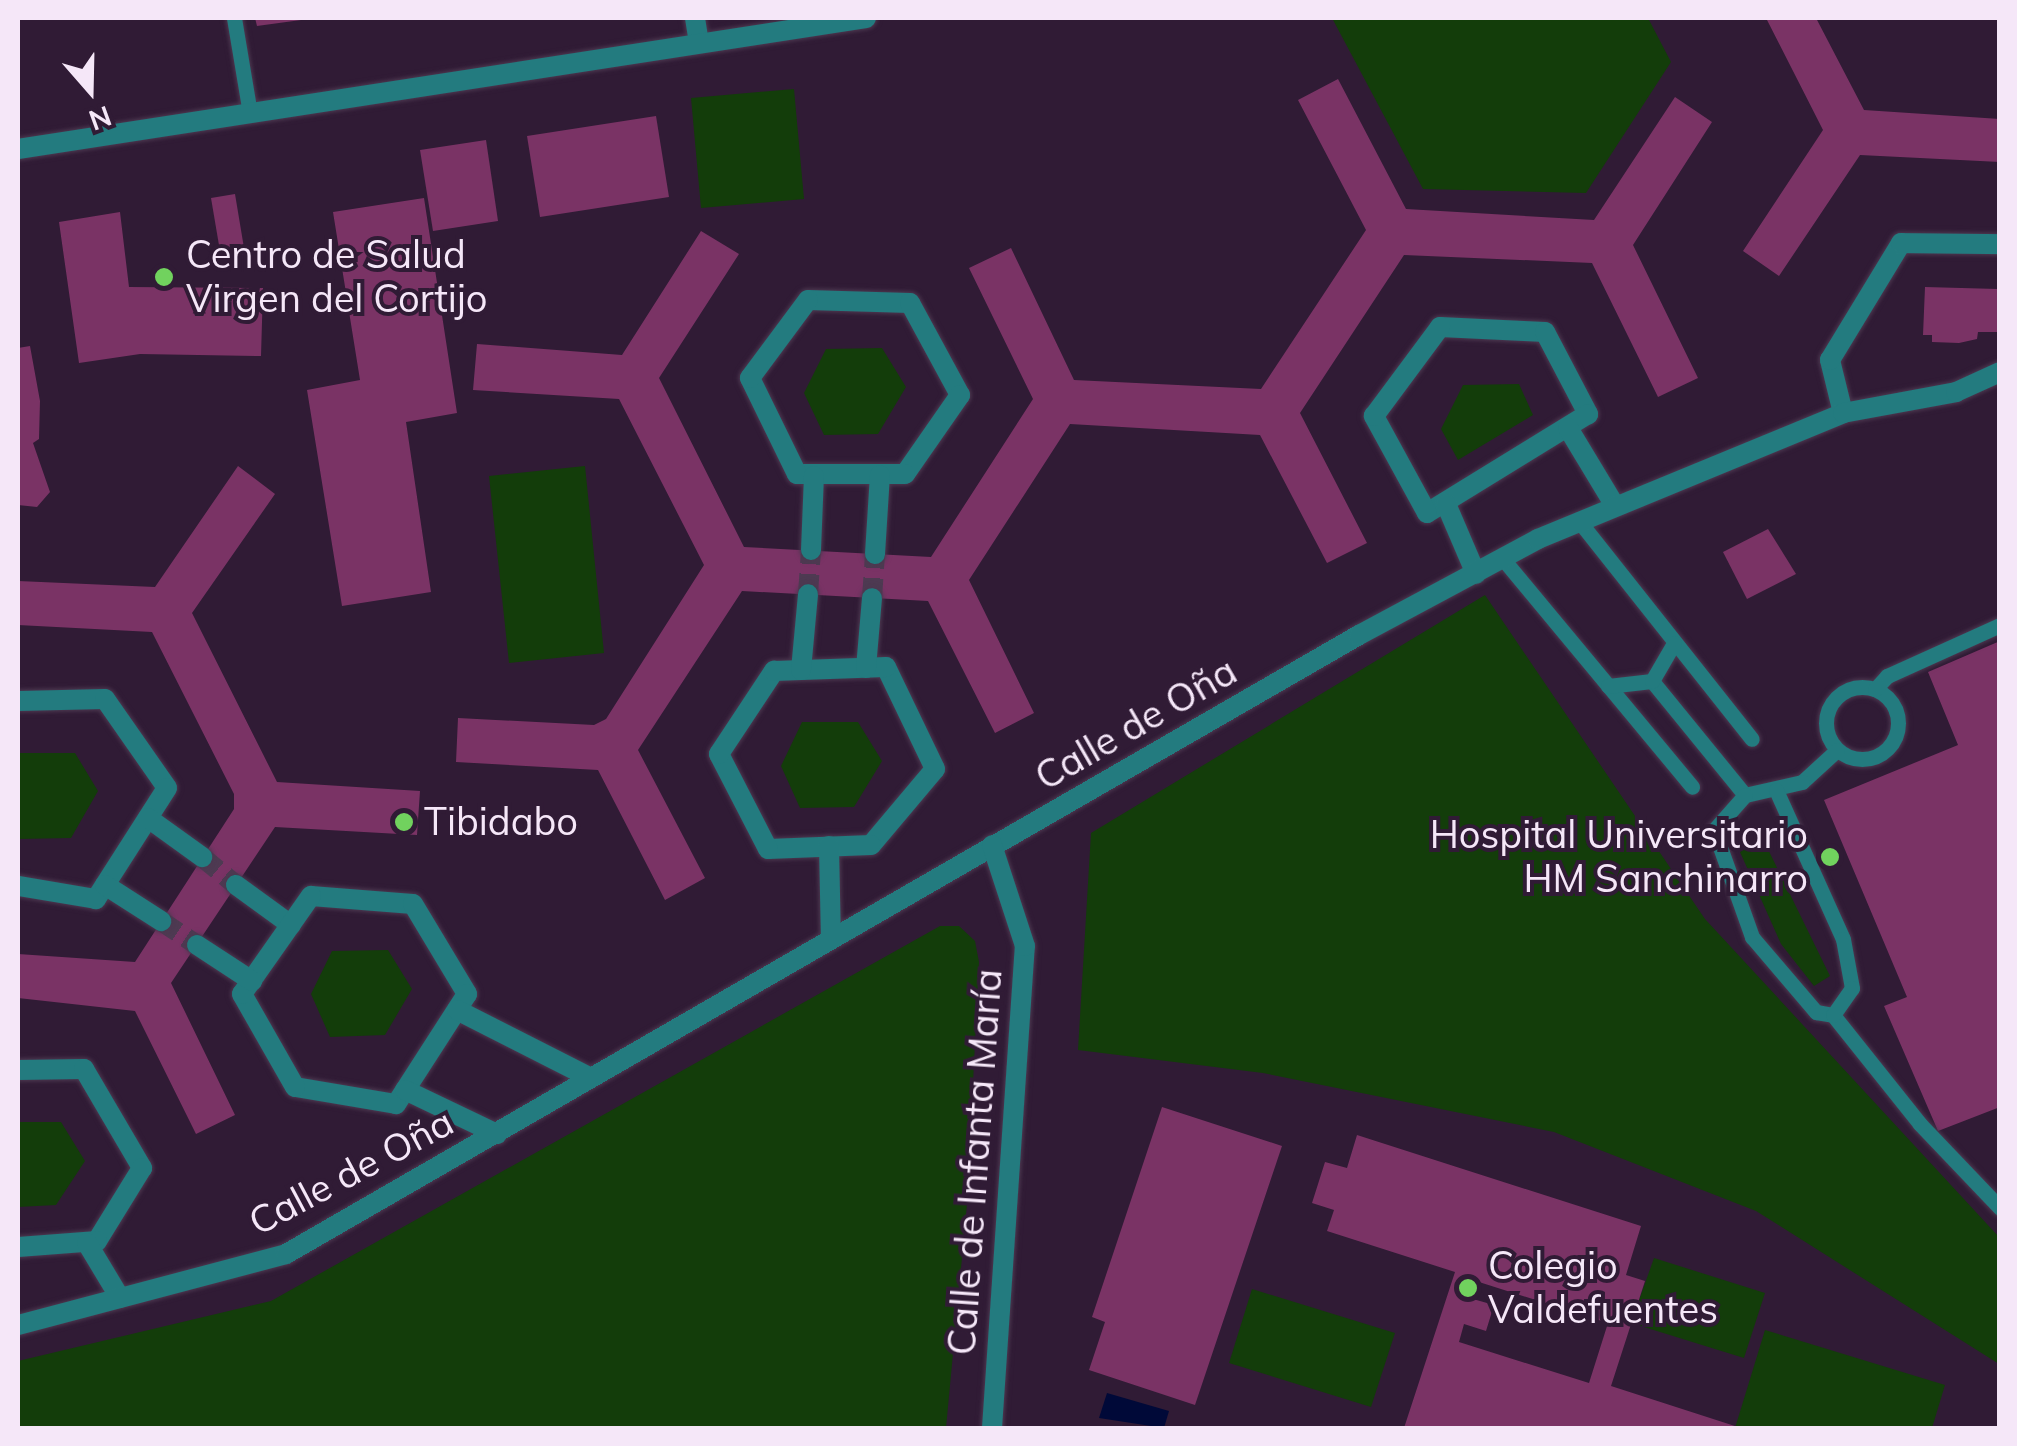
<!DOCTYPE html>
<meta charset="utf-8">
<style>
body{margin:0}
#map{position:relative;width:2017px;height:1446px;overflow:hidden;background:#301b35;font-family:Mulish,sans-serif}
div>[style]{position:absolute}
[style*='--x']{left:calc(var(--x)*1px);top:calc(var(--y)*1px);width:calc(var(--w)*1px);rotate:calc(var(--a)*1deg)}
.green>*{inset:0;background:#133d0a}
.water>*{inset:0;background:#000938}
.building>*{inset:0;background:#7a3365}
.minor-tunnel>*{height:20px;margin-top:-10px;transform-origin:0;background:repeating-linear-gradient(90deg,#4e3a52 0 20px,transparent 0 30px)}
.roads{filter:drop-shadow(0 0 2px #4c3850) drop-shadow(0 0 2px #4c3850)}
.service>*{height:15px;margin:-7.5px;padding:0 7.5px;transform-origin:7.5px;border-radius:7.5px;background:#237b7f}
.service>.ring{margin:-7.5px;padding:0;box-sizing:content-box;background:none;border:15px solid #237b7f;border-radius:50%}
.minor>*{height:20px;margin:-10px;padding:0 10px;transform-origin:10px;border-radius:10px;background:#237b7f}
.dots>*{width:28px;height:28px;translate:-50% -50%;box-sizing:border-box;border:5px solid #301b35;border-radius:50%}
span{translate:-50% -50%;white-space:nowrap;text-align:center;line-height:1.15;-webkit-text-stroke:8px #301b35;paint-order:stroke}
.poi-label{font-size:38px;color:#f5e7f8}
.left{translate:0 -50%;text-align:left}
.right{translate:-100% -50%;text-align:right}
.street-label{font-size:38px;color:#f5e7f8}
.frame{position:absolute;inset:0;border:20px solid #f5e7f8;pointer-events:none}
.north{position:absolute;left:40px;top:40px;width:100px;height:100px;-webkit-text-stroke:8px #301b35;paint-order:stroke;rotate:160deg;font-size:28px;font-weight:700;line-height:40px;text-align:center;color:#f5e7f8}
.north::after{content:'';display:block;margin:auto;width:35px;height:45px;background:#f5e7f8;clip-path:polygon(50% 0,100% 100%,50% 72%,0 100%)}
</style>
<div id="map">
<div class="green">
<i style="clip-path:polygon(1332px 18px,1648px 18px,1671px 62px,1586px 193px,1423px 189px)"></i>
<i style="clip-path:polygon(794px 89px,804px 199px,701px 208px,691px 98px)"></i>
<i style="clip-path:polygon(882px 348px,906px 387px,878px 434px,824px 435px,804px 393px,826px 349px)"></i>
<i style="clip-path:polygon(1519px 384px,1533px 415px,1458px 460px,1441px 429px,1463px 385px)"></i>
<i style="clip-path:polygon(585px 466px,604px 653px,509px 663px,489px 476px)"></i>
<i style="clip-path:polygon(1485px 595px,1705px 919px,1999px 1237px,1999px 1364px,1756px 1211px,1554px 1132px,1263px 1073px,1078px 1050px,1091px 833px)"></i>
<i style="clip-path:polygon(802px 722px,858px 722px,882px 761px,854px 807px,800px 808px,781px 766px)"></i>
<i style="clip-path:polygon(19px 753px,75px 753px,98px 791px,71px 838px,18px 839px)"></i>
<i style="clip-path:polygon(1762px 837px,1830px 976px,1814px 986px,1781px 944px,1740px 852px)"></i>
<i style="clip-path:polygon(940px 926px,959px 926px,975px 941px,979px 962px,967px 1204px,946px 1428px,18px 1428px,18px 1361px,271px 1301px)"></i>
<i style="clip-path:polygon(388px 950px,412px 989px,385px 1035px,330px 1037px,311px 994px,332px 951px)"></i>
<i style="clip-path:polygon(18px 1122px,61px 1122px,85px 1161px,56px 1205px,18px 1207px)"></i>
<i style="clip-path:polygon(1654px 1258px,1765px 1293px,1744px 1358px,1631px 1323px)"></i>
<i style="clip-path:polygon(1252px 1289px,1395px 1333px,1371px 1407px,1229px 1363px)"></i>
<i style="clip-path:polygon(1765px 1330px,1945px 1385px,1932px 1428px,1735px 1428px)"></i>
</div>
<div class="water">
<i style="clip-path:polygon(1107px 1393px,1169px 1411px,1164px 1428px,1099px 1418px)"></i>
</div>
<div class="building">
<i style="clip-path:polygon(255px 18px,301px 18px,301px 20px,257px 26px)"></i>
<i style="clip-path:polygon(1766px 18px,1816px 18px,1864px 110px,2000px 119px,2000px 162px,1860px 155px,1779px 276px,1743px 251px,1823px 130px)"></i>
<i style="clip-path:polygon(1338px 79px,1406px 209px,1594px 220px,1675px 97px,1712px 122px,1633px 245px,1698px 378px,1658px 397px,1592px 263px,1404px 255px,1300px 413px,1367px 543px,1327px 563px,1260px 435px,1070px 424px,969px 580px,1034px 713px,995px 733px,928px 601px,742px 591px,638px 750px,705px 878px,665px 900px,598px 770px,456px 762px,458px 718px,594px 725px,606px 719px,704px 565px,619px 399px,473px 390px,477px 344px,622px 355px,701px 231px,739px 254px,659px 378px,744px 547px,931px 557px,1033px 399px,969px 268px,1011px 248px,1074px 380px,1261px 389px,1366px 230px,1298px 100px)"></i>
<i style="clip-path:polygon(656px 116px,669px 197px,540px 217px,527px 136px)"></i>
<i style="clip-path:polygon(486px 140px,498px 221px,433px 231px,420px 150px)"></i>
<i style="clip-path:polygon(235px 194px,245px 254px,221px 257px,211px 198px)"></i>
<i style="clip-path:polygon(424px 198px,457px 413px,406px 422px,431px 592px,342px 606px,307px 390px,360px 380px,333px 212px)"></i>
<i style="clip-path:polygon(120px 212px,129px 287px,263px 288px,261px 356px,140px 354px,79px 363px,59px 222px)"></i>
<i style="clip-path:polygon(1925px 287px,1998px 289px,1997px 332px,1978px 332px,1977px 339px,1959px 343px,1932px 342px,1932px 335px,1923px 335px)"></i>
<i style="clip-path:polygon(30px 346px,40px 401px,39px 439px,33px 443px,50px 492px,37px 507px,18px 505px,18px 348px)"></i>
<i style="clip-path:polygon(238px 466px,275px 494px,192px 613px,277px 782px,420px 791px,417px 835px,275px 827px,171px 983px,235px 1115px,196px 1134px,135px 1011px,18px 998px,18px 954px,135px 962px,234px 809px,234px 794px,152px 632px,18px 625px,18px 581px,155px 587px)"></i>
<i style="clip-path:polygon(1768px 529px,1796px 574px,1747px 599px,1723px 552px)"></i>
<i style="clip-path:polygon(2000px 641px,2000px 1107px,1938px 1131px,1884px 1006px,1907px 997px,1824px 800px,1958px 745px,1928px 672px)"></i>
<i style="clip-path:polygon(1162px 1107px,1282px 1146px,1195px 1405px,1089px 1370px,1105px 1322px,1092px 1317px)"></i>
<i style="clip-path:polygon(evenodd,1357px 1135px,1641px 1226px,1626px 1275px,1645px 1281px,1611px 1386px,1741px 1428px,1404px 1428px,1455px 1272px,1327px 1231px,1334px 1210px,1312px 1203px,1325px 1162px,1347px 1168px,1357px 1135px,1479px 1282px,1608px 1323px,1589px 1383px,1459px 1342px,1464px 1324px,1486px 1331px,1494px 1305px,1473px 1299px,1479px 1282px)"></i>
</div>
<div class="minor-tunnel">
<i style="--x:808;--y:594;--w:44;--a:-86.1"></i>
<i style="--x:872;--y:598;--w:44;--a:-86.1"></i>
<i style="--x:202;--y:857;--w:44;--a:39.5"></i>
<i style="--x:161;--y:921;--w:43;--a:33.7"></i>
</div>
<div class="roads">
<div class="service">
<i style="--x:234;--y:18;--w:97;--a:80.5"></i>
<i style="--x:1579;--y:521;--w:278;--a:51.6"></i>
<i style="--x:1503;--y:559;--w:296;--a:50.3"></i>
<i style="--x:1652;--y:681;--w:147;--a:50.8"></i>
<i style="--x:1608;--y:686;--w:44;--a:-6.5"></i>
<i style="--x:1652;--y:681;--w:44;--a:-59.9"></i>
<i class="ring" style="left:1826px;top:687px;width:57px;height:57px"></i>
<i style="--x:1875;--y:689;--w:18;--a:-47"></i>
<i style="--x:1887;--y:676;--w:124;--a:-24.3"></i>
<i style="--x:1837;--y:750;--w:47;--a:137.6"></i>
<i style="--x:1802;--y:782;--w:58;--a:167.2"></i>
<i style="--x:1745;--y:795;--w:47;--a:131.5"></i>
<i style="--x:1714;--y:830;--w:114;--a:70.4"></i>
<i style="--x:1752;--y:937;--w:99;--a:49.5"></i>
<i style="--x:1816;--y:1012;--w:17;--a:10"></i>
<i style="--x:1833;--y:1015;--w:139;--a:51.4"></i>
<i style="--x:1920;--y:1124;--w:116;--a:46.4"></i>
<i style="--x:1776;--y:790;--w:163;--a:65.8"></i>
<i style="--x:1843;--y:939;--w:50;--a:79.6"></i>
<i style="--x:1852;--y:988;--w:33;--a:125"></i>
</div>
<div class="minor">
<i style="--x:695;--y:18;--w:25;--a:81"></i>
<i style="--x:18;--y:149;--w:858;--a:-8.78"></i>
<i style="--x:808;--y:300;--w:102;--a:1.7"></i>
<i style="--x:910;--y:303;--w:105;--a:61.5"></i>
<i style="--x:960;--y:395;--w:96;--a:124.8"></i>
<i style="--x:905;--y:474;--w:108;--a:180"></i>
<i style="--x:797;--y:474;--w:107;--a:-116.1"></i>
<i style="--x:750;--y:378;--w:97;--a:-53.4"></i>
<i style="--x:1440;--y:327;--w:105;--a:2.7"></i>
<i style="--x:1545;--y:332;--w:93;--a:62.3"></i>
<i style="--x:1588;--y:414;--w:189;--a:148.4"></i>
<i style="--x:1427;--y:513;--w:111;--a:-118.7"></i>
<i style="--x:1374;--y:416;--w:111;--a:-53.4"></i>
<i style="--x:1843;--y:413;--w:55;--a:-103.8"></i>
<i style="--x:1830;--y:360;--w:137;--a:-58.7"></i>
<i style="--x:1901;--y:243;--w:99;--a:0.6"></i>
<i style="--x:1568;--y:428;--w:91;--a:58.9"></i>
<i style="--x:1446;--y:504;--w:76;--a:66.8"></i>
<i style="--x:811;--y:550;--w:74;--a:-87.7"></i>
<i style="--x:875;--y:554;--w:79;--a:-86.4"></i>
<i style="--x:886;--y:667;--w:113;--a:64.3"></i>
<i style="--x:935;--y:769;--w:99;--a:130.1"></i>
<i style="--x:871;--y:845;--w:103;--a:177.8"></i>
<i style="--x:768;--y:849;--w:107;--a:-117.3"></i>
<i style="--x:719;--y:754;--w:100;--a:-56.5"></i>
<i style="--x:774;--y:671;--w:112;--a:-2"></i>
<i style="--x:866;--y:668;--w:70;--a:-85.1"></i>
<i style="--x:801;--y:670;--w:76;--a:-84.7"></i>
<i style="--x:18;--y:701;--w:87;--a:-1.3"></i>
<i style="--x:105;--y:699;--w:108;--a:55.1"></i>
<i style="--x:167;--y:788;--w:132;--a:122.6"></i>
<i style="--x:96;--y:899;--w:79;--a:-170.5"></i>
<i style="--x:148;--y:818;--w:67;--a:35.8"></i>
<i style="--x:829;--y:846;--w:92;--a:88.8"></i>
<i style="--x:105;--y:885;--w:67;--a:32.7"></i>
<i style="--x:236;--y:885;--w:68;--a:36"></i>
<i style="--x:311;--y:896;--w:102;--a:4.5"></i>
<i style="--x:413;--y:904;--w:105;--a:59"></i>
<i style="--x:467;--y:994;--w:131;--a:122.8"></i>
<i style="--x:396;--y:1104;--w:102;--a:-170.4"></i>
<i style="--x:295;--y:1087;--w:107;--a:-119.7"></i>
<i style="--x:242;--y:994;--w:120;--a:-54.9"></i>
<i style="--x:197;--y:945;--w:66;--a:33.2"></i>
<i style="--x:457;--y:1010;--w:148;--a:26.9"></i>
<i style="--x:18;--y:1070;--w:66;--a:-0.9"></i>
<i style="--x:84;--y:1069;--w:115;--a:59.6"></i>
<i style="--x:142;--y:1168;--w:86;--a:121.7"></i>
<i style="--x:97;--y:1241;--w:79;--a:175.7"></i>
<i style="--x:405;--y:1090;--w:102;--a:25.6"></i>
<i style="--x:87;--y:1243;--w:64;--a:59"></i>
<i style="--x:18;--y:1325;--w:277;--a:-14.8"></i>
<i style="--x:286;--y:1254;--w:1239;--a:-29.98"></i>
<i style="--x:1359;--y:635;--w:203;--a:-28.2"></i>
<i style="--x:1538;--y:539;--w:330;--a:-22.4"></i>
<i style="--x:1843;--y:413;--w:115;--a:-10.5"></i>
<i style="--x:1956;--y:392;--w:48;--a:-24.4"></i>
<i style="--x:992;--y:1428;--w:483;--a:-86.1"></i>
<i style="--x:1025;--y:946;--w:106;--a:-108.1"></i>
</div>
</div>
<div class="dots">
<i style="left:164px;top:277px;background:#71d25e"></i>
<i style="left:404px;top:822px;background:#71d25e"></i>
<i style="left:1830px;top:857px;background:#71d25e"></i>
<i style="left:1468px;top:1288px;background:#71d25e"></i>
</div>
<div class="poi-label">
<span class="left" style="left:186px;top:277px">Centro de Salud<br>Virgen del Cortijo</span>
<span class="left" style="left:424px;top:822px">Tibidabo</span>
<span class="right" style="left:1808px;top:857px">Hospital Universitario<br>HM Sanchinarro</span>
<span class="left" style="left:1488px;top:1288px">Colegio<br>Valdefuentes</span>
</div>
<div class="street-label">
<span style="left:1136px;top:724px;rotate:-30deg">Calle de Oña</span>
<span style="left:975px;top:1162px;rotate:-86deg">Calle de Infanta María</span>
<span style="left:351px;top:1172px;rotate:-28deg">Calle de Oña</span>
</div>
<div class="frame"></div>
<div class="north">N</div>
</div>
